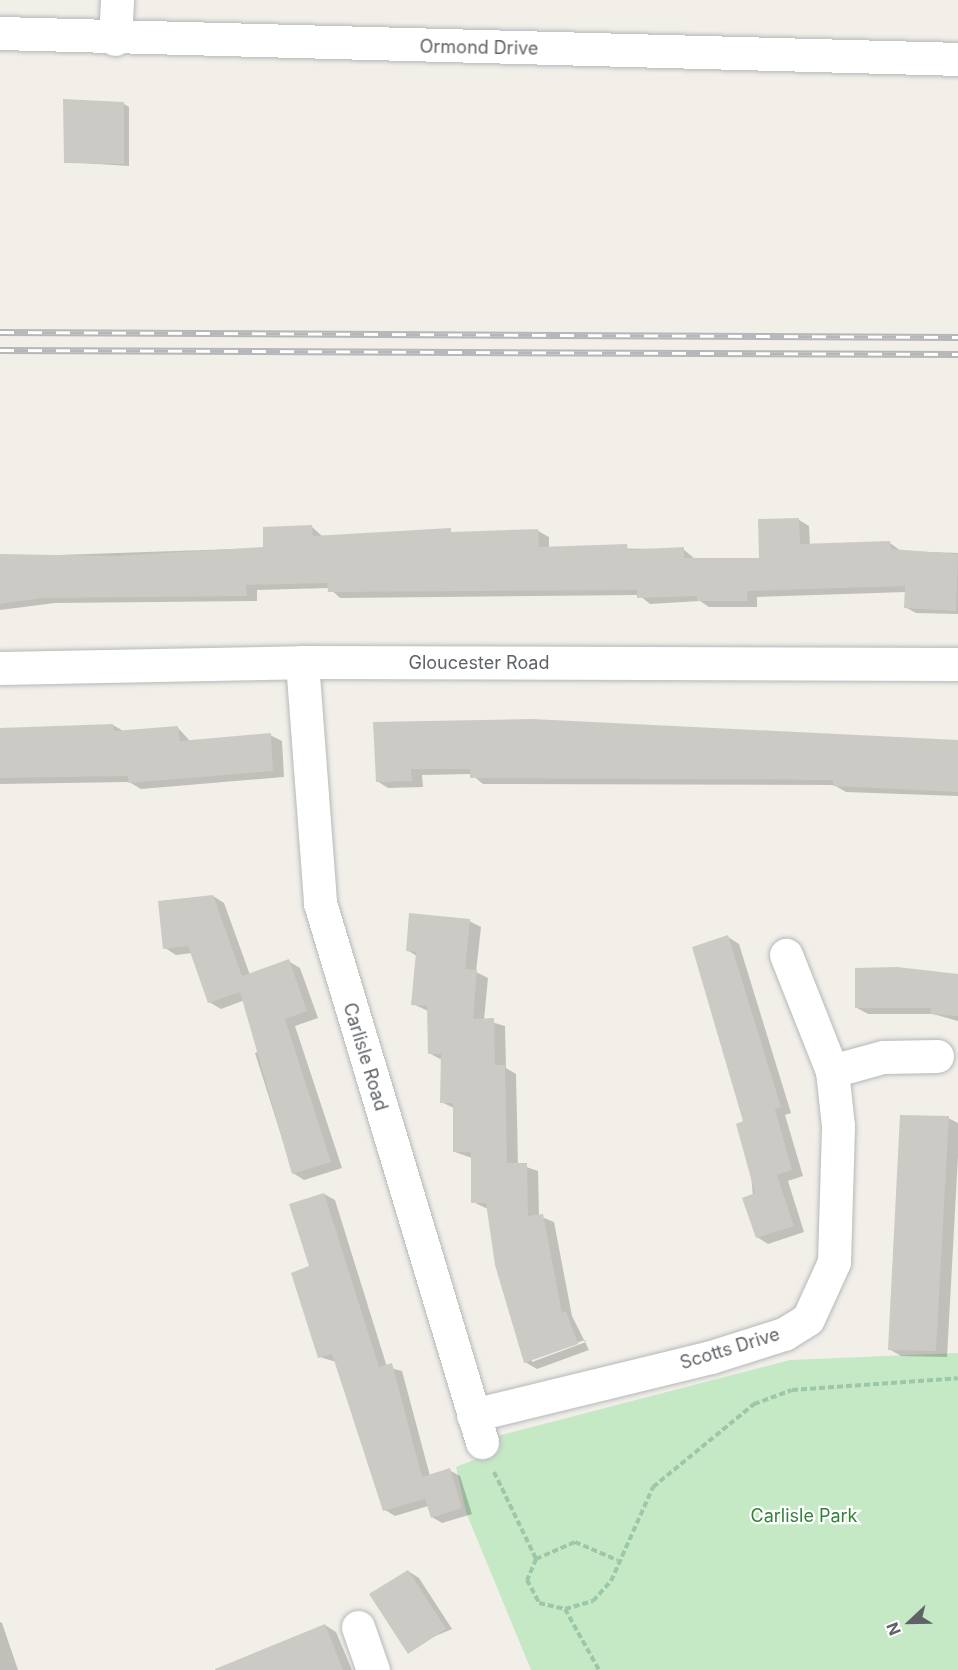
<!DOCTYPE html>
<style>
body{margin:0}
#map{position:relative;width:958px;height:1670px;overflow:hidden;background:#f1efe8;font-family:Inter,sans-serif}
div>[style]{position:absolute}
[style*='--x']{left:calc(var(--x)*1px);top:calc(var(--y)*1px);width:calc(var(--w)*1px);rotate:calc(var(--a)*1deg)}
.green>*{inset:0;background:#c5e8c5}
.shadow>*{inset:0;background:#0003}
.building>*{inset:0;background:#cccac5}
.path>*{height:4px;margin-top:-2px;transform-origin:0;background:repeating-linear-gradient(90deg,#9cc7a9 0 6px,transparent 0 9px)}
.roads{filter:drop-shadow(0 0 2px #b5b8bc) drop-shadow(0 0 2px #b5b8bc)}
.minor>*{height:33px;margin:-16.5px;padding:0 16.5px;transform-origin:16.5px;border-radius:16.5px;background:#fff}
.rail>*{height:7px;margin-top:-3.5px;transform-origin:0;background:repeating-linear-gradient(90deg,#fff 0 14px,#b6b7b8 0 28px);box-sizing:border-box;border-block:2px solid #b6b7b8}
span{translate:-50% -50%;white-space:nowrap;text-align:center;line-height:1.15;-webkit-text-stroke:4.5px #fff;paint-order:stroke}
.street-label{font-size:18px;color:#5f6368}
.park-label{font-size:18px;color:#348238}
.north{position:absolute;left:880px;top:1592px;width:60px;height:60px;-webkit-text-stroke:4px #fff;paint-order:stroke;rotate:248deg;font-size:16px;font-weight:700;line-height:24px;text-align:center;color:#5f6368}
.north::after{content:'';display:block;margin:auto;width:21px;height:27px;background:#5f6368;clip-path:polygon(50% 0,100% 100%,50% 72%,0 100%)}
</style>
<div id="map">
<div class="green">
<i style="clip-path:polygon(958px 1353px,958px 1670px,531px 1670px,466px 1512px,456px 1467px,499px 1450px,497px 1436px,790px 1360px)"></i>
</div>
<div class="shadow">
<i style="clip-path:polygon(124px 104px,129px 107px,129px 166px,65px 162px)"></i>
<i style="clip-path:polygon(799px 520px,809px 526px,810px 546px,890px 543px,901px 551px,958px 553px,958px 614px,916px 613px,905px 607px,906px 592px,757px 597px,757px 607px,709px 607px,700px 601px,650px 604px,639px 595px,340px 598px,329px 588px,257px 590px,257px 601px,55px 603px,0 610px,0 557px,265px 548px,312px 527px,323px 537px,538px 531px,549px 537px,549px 548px,683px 549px,695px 559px,760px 560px)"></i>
<i style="clip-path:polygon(532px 720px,958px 743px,958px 796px,846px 792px,834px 785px,483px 784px,471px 774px,422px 775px,423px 787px,388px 788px,377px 781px)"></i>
<i style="clip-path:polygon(113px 725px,125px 732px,178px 728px,190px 741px,270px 735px,282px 741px,284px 777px,141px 789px,129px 782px,0 784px,0 729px)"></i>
<i style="clip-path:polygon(213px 896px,224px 903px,250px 975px,288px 961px,300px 968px,318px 1018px,295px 1026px,342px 1168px,304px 1180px,293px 1173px,255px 1053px,262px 1050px,245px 1000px,221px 1009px,209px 1002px,192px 953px,176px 955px,165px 948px)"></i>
<i style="clip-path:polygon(evenodd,469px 921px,481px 927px,476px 972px,488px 978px,484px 1020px,505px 1026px,506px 1068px,516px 1074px,518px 1164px,538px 1171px,539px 1216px,554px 1222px,572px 1316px,589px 1350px,537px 1369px,525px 1362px,488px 1209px,473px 1202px,472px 1158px,455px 1152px,454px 1108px,441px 1102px,442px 1060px,429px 1053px,428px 1011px,413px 1004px,417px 956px,407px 950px,469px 921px,585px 1340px,586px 1342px,532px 1362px,532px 1359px,585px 1340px)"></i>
<i style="clip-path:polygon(728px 937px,739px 944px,791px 1113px,785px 1115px,803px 1176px,788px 1181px,804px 1232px,768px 1244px,757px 1237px)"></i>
<i style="clip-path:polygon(958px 976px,958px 1021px,933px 1014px,868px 1014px,857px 1008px)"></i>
<i style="clip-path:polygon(948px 1118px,958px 1123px,958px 1156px,947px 1357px,901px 1356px,889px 1349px)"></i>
<i style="clip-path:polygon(324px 1194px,335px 1200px,387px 1367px,402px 1371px,430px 1476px,449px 1470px,460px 1476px,472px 1514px,442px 1523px,432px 1517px,428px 1506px,395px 1516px,385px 1510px,336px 1362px,320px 1357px,311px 1267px)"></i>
<i style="clip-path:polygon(408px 1571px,419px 1578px,452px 1629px,412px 1646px)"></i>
<i style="clip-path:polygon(0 1622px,2px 1623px,18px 1670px,0 1670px)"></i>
<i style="clip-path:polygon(325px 1625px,336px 1632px,352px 1670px,266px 1670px)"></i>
</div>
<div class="building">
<i style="clip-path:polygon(63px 99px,124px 102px,124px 164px,64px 163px)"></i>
<i style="clip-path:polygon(799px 518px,800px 544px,890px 541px,891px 549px,958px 554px,956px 611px,904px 608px,905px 586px,747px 591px,747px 601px,697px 601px,697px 596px,637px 598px,637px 590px,328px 592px,327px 583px,246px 585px,247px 596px,43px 598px,0 604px,0 554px,116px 556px,263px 547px,263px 527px,312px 525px,313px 536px,451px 528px,451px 532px,538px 529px,539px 547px,627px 544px,628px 550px,684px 547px,684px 558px,759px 558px,758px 519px)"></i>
<i style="clip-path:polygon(532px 719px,958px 740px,958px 792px,833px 786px,833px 780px,470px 778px,470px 769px,411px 769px,412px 781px,376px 782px,373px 722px)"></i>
<i style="clip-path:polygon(113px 724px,114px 731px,178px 726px,180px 741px,271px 733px,273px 771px,128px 783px,128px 776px,0 778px,0 728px)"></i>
<i style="clip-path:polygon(213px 895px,242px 976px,289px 959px,307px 1011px,285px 1019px,331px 1162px,292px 1174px,240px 992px,208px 1003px,188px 946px,163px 949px,158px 901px)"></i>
<i style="clip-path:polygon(409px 913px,470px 919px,465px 969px,477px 970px,473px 1019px,494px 1018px,495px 1065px,505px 1065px,507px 1163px,527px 1163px,528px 1216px,543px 1214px,562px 1313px,566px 1311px,578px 1344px,524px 1363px,495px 1265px,486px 1203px,471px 1203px,471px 1152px,453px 1152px,453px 1103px,440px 1103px,441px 1054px,428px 1054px,427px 1006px,411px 1005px,416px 952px,406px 951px)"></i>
<i style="clip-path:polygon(728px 935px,781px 1107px,775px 1109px,792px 1170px,777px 1175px,794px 1226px,756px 1238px,742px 1198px,755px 1193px,736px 1124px,743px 1121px,692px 947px)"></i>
<i style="clip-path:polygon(897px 967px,958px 974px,958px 1016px,930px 1014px,931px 1008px,855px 1008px,855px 968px)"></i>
<i style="clip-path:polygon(900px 1115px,949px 1116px,936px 1351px,888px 1350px)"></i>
<i style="clip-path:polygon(324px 1193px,379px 1367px,392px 1363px,422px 1477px,450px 1468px,462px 1508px,431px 1518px,425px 1499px,383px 1511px,332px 1354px,318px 1358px,291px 1273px,309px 1266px,289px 1204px)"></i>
<i style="clip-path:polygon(408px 1570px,446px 1629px,408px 1654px,369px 1594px)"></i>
<i style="clip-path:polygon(325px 1624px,343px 1670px,215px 1670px,215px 1669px)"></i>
</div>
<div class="path">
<i style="--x:494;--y:1472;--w:97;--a:64.2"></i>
<i style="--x:536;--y:1559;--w:23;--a:113"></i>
<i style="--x:527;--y:1580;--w:26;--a:62"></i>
<i style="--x:539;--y:1603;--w:27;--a:13"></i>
<i style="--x:565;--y:1609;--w:70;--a:60.9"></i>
<i style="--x:536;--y:1559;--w:43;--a:-23.6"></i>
<i style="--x:575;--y:1542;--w:46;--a:23.2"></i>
<i style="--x:565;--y:1609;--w:29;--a:-16"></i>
<i style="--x:593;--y:1601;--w:27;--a:-48"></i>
<i style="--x:611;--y:1581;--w:103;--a:-65.9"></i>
<i style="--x:653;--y:1487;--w:131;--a:-39.4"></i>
<i style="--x:754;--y:1404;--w:40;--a:-20.2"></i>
<i style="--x:792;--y:1390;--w:166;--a:-4.1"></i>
</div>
<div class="roads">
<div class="minor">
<i style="--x:0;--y:33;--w:958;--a:1.55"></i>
<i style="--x:115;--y:39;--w:39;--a:-87"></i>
<i style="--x:302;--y:662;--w:242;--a:85.7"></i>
<i style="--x:320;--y:903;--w:563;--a:73.27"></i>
<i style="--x:0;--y:668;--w:302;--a:-1.1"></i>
<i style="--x:302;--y:662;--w:656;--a:0.17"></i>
<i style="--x:832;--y:1071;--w:53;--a:-15.4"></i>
<i style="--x:883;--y:1057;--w:54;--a:-1.1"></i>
<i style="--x:473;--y:1415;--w:245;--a:-13.7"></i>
<i style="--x:711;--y:1357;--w:77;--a:-17.5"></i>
<i style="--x:784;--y:1334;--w:28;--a:-32"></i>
<i style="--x:808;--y:1319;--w:63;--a:-65.5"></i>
<i style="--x:834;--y:1262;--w:136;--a:-88.3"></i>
<i style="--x:838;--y:1126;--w:55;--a:-96.2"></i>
<i style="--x:832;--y:1071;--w:125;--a:-111.6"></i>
<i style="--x:358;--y:1627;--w:46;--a:70.8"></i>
</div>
</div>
<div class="rail">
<i style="--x:0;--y:332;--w:958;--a:0.3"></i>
<i style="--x:0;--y:350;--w:958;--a:0.24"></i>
</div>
<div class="street-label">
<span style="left:479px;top:48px;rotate:1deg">Ormond Drive</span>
<span style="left:479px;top:663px">Gloucester Road</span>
<span style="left:365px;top:1057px;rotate:73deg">Carlisle Road</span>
<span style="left:730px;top:1349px;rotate:-17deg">Scotts Drive</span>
</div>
<div class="park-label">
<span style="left:804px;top:1516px">Carlisle Park</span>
</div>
<div class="north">N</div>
</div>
